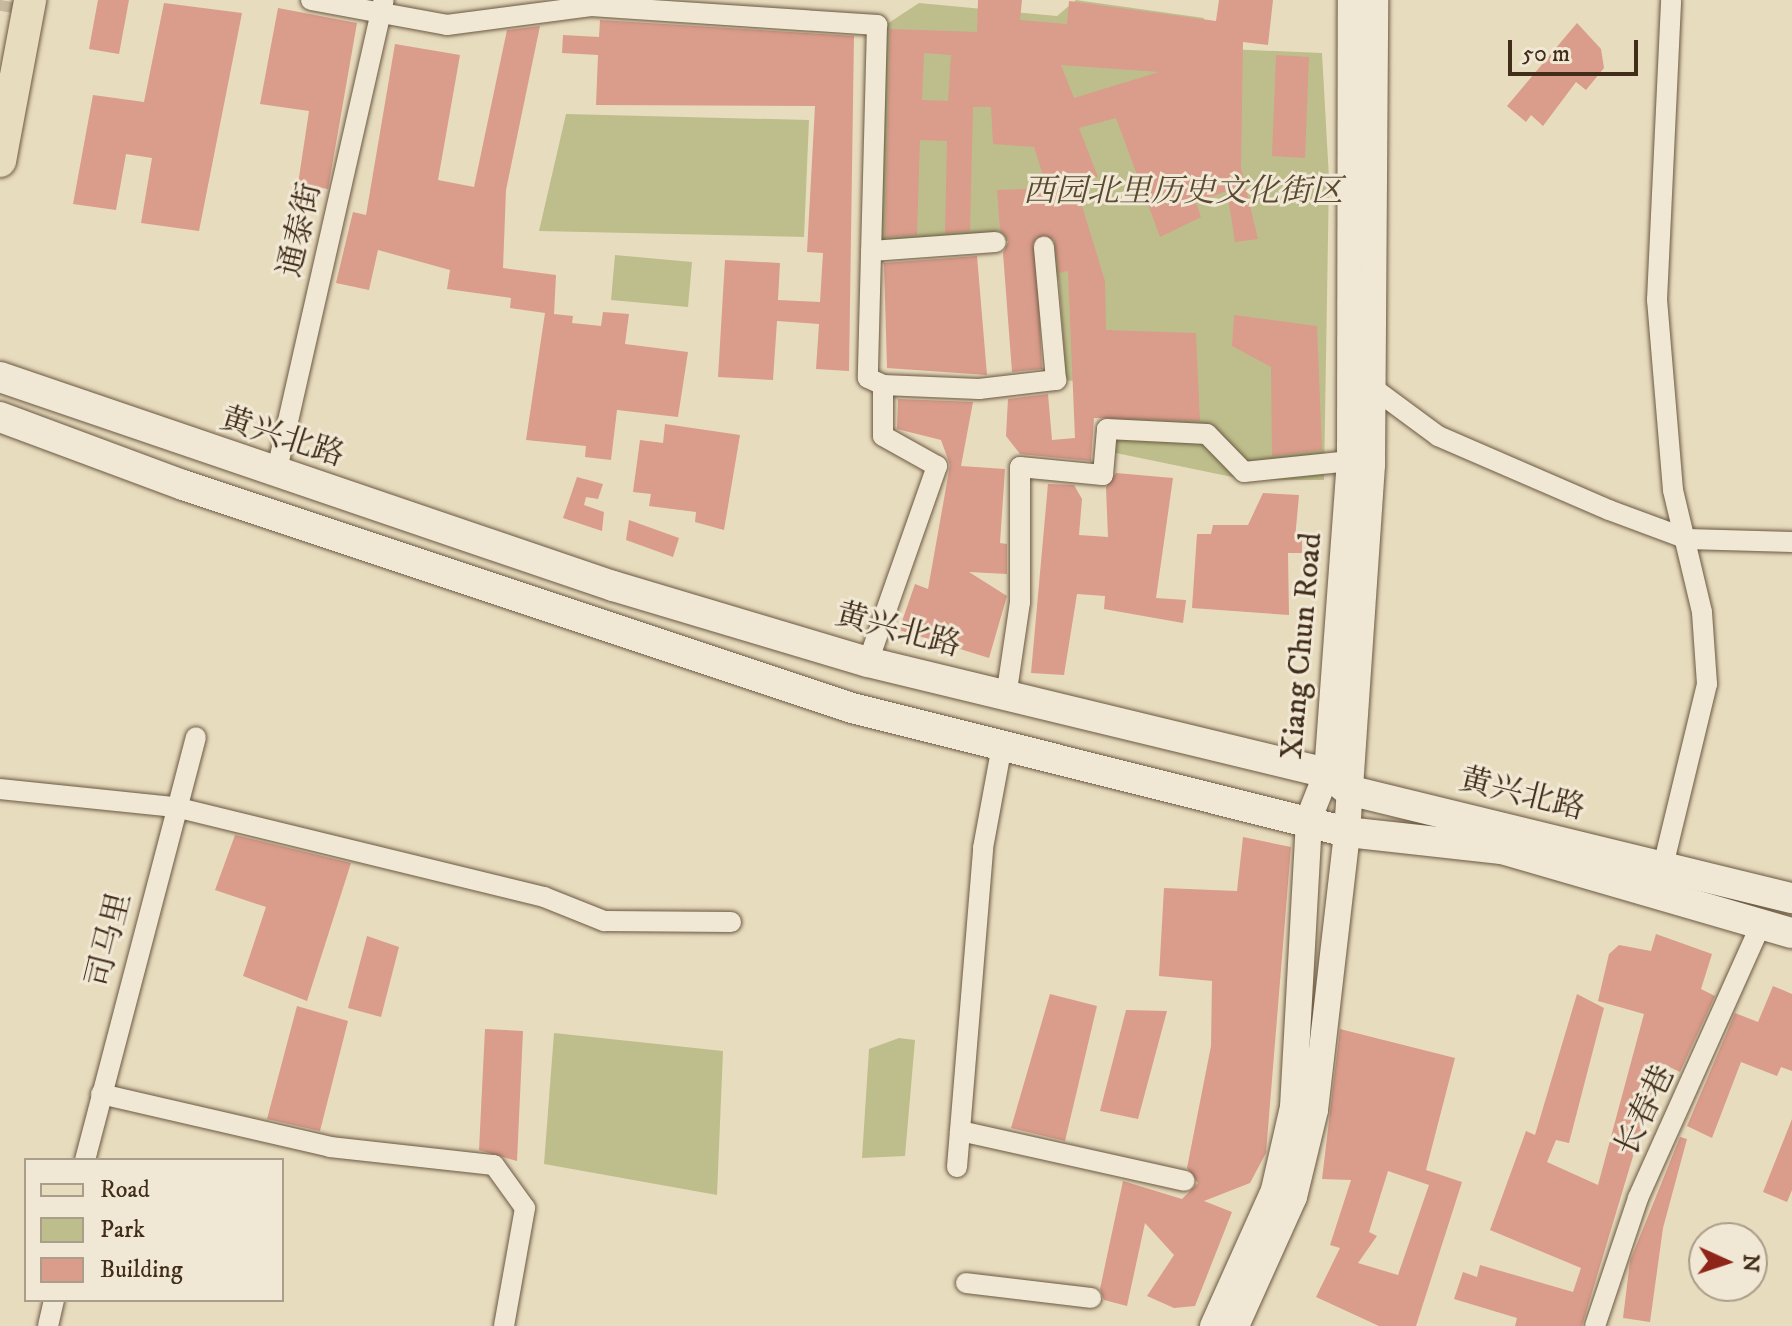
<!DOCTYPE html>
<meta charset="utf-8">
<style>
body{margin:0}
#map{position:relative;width:1792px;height:1326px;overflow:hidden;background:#e8dcbe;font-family:"IM FELL DW Pica","Noto Serif SC",serif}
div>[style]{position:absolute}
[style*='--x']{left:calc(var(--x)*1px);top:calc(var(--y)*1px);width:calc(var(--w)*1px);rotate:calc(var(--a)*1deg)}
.green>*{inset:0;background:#bebe8c}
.building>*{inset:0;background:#da9c8b}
.secondary-tunnel>*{height:30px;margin-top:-15px;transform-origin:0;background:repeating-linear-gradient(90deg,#c7b99d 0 30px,transparent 0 45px)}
.roads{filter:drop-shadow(0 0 2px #6b5942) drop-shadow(0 0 2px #6b5942)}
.minor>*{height:20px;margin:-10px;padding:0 10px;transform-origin:10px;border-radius:10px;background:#f0e8d5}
.tertiary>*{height:26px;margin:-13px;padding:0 13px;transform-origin:13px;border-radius:13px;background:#f0e8d5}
.secondary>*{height:30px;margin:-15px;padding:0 15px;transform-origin:15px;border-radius:15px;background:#f0e8d5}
.primary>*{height:32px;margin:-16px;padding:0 16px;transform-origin:16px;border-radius:16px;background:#e8dcbe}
span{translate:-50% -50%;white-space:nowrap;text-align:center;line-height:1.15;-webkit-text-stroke:6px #f0e8d5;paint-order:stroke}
.park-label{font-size:32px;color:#5a4a30;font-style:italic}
.street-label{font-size:32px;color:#412d19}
.legend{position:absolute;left:24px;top:1158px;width:260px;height:144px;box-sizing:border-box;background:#f0e8d5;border:2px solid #aa9d8a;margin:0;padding:10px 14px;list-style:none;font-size:24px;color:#412d19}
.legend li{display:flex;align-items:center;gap:16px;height:40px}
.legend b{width:40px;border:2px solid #aa9d8a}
.north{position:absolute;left:1688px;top:1222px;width:80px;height:80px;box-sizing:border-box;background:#f0e8d5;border:2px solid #aa9d8a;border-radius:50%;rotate:93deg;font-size:22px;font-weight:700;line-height:32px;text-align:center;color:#412d19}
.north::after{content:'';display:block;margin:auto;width:28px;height:36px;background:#8f2418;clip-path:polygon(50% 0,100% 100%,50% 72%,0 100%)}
.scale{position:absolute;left:1508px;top:40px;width:130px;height:36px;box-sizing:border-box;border:4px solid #412d19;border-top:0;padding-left:10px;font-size:24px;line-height:28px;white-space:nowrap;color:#412d19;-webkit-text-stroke:6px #f0e8d5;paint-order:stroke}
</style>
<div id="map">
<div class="green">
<i style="clip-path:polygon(1076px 0,1204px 18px,1204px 48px,1322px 53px,1329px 178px,1324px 480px,1247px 480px,1111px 452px,1110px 386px,1066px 380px,1059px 282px,1046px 239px,879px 248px,887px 24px,919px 3px,1057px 16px)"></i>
<i style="clip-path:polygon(566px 114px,809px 120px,804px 237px,539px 231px)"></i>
<i style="clip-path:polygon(615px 255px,692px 262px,688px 307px,611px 300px)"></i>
<i style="clip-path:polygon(554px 1033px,723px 1051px,717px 1195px,544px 1164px)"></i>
<i style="clip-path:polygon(899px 1038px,915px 1040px,905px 1156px,862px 1158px,869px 1049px)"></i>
</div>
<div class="building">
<i style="clip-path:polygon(98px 0,129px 0,119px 54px,89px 49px)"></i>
<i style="clip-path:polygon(evenodd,978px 0,1022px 0,1020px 20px,1067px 24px,1069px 1px,1216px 21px,1219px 0,1273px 0,1268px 45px,1243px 42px,1241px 168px,1258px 239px,1235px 242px,1227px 191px,1196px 202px,1201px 217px,1160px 237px,1116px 118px,1079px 128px,1098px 177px,1075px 183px,1105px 281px,1106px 330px,1196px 333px,1200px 421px,1094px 418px,1091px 461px,1020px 454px,1006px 436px,1008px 399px,1048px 394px,1052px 440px,1075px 438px,1068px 271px,1059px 273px,1054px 239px,1036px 237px,1042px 369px,1012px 372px,1003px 253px,1009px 240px,1000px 230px,997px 190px,1047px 188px,1034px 147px,993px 144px,991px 107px,973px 107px,970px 231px,945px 233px,947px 141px,920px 140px,917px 235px,885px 237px,890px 29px,977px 32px,978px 0,924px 53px,951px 55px,948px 101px,922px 100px,924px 53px,978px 0,1061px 65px,1159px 72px,1074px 98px,1061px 65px)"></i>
<i style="clip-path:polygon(164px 3px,242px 13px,199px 231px,141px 223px,152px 158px,126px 154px,116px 210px,73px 204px,93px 95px,144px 102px)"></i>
<i style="clip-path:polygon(278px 8px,357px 23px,328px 189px,298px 184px,309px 111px,260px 104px)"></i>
<i style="clip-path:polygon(600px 20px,854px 36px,849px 371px,816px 369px,819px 324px,777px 321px,773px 380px,718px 377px,725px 260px,780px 263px,778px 300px,820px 302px,823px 253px,807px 252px,815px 106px,596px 105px,598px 55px,562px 53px,563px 35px,599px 37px)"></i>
<i style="clip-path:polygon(1577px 23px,1601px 49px,1604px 68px,1586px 90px,1576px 82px,1543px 126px,1531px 115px,1526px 122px,1507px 106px)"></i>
<i style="clip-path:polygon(540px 26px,506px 190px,503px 268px,556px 275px,554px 314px,573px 316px,572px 323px,601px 326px,603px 312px,629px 314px,625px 344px,688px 352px,678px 417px,617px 410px,611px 460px,585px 457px,586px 446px,526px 440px,545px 313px,510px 308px,511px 298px,447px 289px,450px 270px,378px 250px,369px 290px,336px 283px,353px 212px,366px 215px,395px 44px,460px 55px,438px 180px,474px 187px,507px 30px)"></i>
<i style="clip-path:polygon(1276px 55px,1309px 57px,1305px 158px,1272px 156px)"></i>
<i style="clip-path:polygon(977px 256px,987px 375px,887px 368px,884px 263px)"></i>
<i style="clip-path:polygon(1234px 315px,1317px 326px,1322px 450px,1272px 456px,1271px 367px,1232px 346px)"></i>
<i style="clip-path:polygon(898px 399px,973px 402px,961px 466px,1005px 469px,1000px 543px,1007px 544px,1007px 574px,969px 572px,1007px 596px,989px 658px,899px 630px,915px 584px,928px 589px,950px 465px,941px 440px,897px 429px)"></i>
<i style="clip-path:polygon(665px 424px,740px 435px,724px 530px,695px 522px,696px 512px,649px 506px,651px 494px,633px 492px,640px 440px,663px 443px)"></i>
<i style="clip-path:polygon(1116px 473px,1173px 478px,1156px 598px,1186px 600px,1183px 623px,1104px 609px,1105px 596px,1077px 594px,1064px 675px,1031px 673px,1048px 484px,1074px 485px,1082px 499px,1079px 535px,1108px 537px,1106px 487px)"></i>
<i style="clip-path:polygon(577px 477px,603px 484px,598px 499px,586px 497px,584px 505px,604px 512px,602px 531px,563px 518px)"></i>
<i style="clip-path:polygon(1263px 493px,1299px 495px,1295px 539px,1302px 539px,1302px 553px,1288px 553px,1289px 615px,1192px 608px,1197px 534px,1211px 534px,1213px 525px,1248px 525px)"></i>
<i style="clip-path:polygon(629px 520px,679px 538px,673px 557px,626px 540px)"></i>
<i style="clip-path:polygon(235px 835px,351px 863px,307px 1001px,243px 976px,266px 907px,215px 890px)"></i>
<i style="clip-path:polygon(1243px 837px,1291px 847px,1266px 1153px,1250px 1183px,1204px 1201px,1232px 1212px,1195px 1306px,1174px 1308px,1147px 1296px,1174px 1255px,1145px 1223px,1127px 1306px,1104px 1300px,1100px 1289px,1123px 1181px,1182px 1199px,1198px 1183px,1187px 1168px,1211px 1046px,1212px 981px,1159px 976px,1164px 888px,1237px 891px)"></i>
<i style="clip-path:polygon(1656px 934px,1712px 954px,1701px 989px,1715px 996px,1680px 1072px,1661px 1063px,1582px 1326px,1515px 1326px,1517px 1318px,1454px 1299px,1463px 1272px,1477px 1277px,1480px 1265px,1573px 1292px,1581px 1268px,1490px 1230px,1526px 1131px,1535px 1135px,1577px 994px,1604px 1008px,1569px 1143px,1556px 1140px,1547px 1162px,1598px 1185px,1644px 1014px,1598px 1001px,1609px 954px,1619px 945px,1651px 951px)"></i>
<i style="clip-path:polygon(367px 936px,399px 947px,381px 1017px,348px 1008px)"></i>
<i style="clip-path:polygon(1773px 986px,1792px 994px,1792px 1071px,1781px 1067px,1777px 1076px,1741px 1062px,1712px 1138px,1687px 1126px,1735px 1013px,1758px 1022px)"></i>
<i style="clip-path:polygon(1050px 994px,1097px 1006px,1065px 1141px,1011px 1128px)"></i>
<i style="clip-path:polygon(297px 1006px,348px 1021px,320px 1131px,267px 1119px)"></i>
<i style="clip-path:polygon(1126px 1010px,1167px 1011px,1138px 1119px,1100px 1111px)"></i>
<i style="clip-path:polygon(485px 1029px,523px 1031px,517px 1161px,479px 1150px)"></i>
<i style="clip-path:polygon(evenodd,1340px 1029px,1455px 1058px,1426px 1170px,1462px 1182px,1416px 1326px,1379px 1326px,1316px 1297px,1340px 1248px,1330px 1245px,1351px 1180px,1322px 1179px,1340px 1029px,1388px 1171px,1429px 1185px,1398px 1275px,1358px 1263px,1377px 1236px,1369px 1232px,1388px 1171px)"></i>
<i style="clip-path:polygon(1792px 1119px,1792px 1190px,1787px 1202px,1763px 1192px)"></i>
<i style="clip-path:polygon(1680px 1137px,1687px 1139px,1663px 1228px,1650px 1322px,1623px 1318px,1630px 1261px)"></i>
</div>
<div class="secondary-tunnel">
<i style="--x:0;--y:11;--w:11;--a:-80"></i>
</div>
<div class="roads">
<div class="minor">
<i style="--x:311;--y:0;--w:138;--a:10.4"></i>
<i style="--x:447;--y:25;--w:145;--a:-7.5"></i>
<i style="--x:591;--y:6;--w:287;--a:3.8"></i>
<i style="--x:877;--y:25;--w:353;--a:91.5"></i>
<i style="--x:868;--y:378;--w:17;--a:25"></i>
<i style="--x:883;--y:385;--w:51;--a:90"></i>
<i style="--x:883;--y:436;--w:62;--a:29.1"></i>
<i style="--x:937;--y:466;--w:208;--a:109.4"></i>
<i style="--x:871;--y:251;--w:125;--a:-4.1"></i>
<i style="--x:883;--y:385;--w:96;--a:2.4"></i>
<i style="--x:979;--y:389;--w:78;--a:-6.7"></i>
<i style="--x:1056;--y:380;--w:134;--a:-95.2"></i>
<i style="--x:1373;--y:388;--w:81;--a:36.4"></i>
<i style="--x:1438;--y:436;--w:186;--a:23.4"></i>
<i style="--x:1609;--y:510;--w:83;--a:20.4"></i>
<i style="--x:1687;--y:539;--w:105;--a:1.6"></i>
<i style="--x:276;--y:474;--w:486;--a:-77.2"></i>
<i style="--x:1006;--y:697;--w:96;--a:-81.6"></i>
<i style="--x:1020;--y:602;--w:135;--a:-90"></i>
<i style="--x:1020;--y:467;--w:83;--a:5.5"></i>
<i style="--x:1103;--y:475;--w:46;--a:-85"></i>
<i style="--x:1107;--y:429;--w:100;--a:2.9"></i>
<i style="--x:1207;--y:434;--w:53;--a:45.8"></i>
<i style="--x:1244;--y:472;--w:107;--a:-5.9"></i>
<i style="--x:0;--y:789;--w:176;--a:5.9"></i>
<i style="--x:175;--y:807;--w:380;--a:13.7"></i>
<i style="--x:544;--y:897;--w:65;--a:21.8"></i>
<i style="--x:604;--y:921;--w:127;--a:0.5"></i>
<i style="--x:1663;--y:866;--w:187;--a:-76.4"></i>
<i style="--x:1707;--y:684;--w:72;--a:-94"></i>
<i style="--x:1702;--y:612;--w:125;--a:-103.4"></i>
<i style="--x:1673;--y:490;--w:191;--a:-94.8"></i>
<i style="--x:1657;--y:300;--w:300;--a:-87.3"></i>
<i style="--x:101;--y:1094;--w:235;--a:13"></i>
<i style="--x:330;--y:1147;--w:165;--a:6.3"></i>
<i style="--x:494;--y:1165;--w:53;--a:54.2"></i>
<i style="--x:525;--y:1208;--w:120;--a:100.1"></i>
<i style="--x:960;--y:1131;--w:230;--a:12.5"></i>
<i style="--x:85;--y:1160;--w:437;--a:-75.3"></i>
<i style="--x:957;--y:1167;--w:320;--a:-85.3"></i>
<i style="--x:983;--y:848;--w:105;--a:-79.5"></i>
<i style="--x:966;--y:1283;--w:126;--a:6.8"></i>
<i style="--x:48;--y:1326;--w:27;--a:-77"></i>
<i style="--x:1595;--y:1326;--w:135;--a:-71.4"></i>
<i style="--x:1638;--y:1198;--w:300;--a:-65.8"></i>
</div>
<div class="tertiary">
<i style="--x:1213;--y:1326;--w:149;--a:-65.8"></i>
<i style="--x:1274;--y:1190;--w:85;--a:-77.1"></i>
<i style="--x:1293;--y:1107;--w:289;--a:-86.8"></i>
<i style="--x:1309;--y:818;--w:48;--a:-68.2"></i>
<i style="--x:1327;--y:773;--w:311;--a:-85.8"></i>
<i style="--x:1350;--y:463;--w:463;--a:-89.9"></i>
<i style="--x:1236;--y:1326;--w:141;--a:-65.8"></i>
<i style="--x:1294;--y:1197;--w:89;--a:-76.4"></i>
<i style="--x:1315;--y:1110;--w:280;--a:-83.4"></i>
<i style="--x:1347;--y:832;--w:368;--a:-86.1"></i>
<i style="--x:1372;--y:465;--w:465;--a:-89.6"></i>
</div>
<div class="secondary">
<i style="--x:0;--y:377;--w:648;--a:18.83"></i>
<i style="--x:613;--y:586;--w:266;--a:16.6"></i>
<i style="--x:868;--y:662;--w:472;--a:13.6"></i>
<i style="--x:1327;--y:773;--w:27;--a:39"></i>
<i style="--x:1348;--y:790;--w:457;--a:13.7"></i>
<i style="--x:0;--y:417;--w:195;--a:20.4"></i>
<i style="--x:183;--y:485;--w:705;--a:18.43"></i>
<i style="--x:852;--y:708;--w:510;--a:14.06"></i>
<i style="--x:1347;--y:832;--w:156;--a:6.3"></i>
<i style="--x:1502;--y:849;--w:302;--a:16.2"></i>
</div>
<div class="primary">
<i style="--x:0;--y:161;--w:164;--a:-79.4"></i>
</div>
</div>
<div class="park-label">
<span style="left:1183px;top:192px">西园北里历史文化街区</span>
</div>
<div class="street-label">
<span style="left:301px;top:230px;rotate:-77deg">通泰街</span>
<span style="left:282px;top:438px;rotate:18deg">黄兴北路</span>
<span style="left:898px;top:631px;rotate:15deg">黄兴北路</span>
<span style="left:1302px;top:646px;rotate:-85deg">Xiang Chun Road</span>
<span style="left:1522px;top:795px;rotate:14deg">黄兴北路</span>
<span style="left:110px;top:940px;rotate:-76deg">司马里</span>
<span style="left:1646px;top:1111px;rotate:-65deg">长春巷</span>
</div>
<ul class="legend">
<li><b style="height:10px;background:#e8dcbe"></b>Road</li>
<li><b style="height:22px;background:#bebe8c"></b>Park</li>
<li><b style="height:22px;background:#da9c8b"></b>Building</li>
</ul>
<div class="north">N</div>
<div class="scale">50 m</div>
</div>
